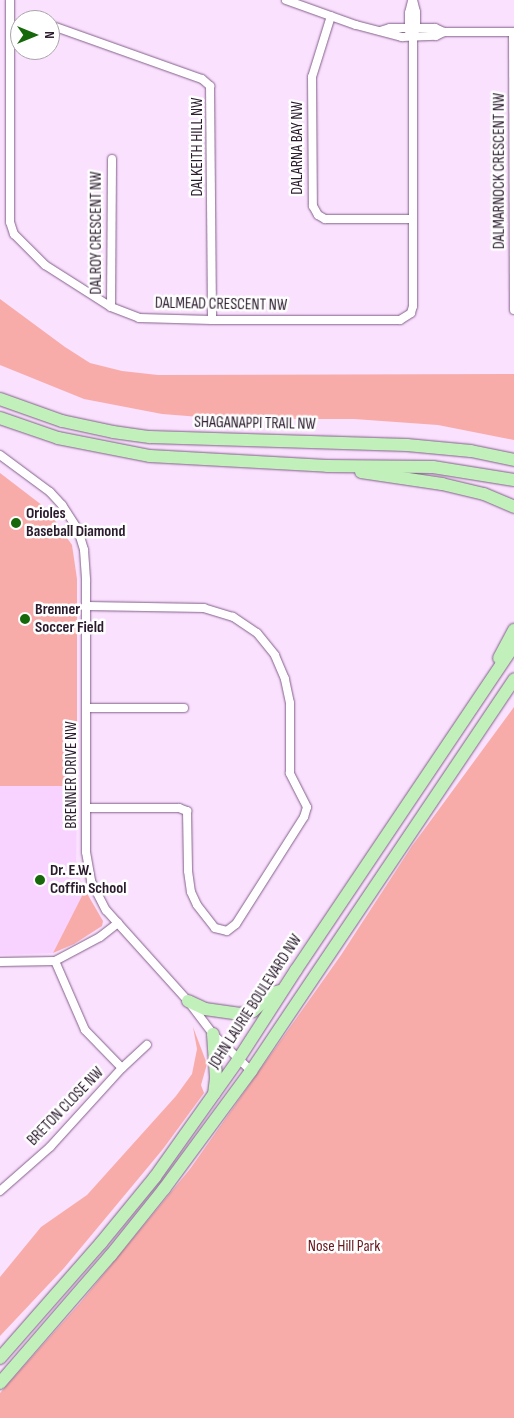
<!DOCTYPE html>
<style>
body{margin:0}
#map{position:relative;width:514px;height:1418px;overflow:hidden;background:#fae1fe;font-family:"Sofia Sans Condensed",sans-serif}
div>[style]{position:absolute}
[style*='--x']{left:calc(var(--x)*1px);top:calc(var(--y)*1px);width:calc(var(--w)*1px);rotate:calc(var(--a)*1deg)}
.built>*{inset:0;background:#f9d3ff}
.green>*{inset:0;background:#f8aca9}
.roads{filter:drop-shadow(0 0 1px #835f8a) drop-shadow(0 0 1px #835f8a)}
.street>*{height:8px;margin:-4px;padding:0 4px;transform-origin:4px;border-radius:4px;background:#fff}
.primary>*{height:12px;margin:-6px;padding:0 6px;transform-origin:6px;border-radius:6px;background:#c1f0bb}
.dots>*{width:14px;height:14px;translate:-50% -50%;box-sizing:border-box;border:2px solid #fff;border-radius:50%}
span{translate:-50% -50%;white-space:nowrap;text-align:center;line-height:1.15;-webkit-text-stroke:5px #fff;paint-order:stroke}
.street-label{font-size:16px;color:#2a1b2d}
.poi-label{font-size:16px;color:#2a1b2d;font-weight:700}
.left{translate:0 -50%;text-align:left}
.park-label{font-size:16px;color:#67151c}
.north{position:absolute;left:10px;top:10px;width:50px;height:50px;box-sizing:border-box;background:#fff;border:1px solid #aaa4ab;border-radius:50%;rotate:90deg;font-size:14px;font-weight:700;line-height:20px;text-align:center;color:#2a1b2d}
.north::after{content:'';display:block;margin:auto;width:18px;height:22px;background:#17680a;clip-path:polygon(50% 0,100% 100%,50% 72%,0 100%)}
</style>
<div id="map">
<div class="built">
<i style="clip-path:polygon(0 786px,77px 786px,76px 870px,85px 890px,53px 953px,0 955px)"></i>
</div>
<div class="green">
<i style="clip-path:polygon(0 299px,65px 347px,90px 363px,122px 371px,158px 375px,514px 374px,514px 440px,438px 425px,354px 419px,226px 419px,162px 414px,84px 399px,0 365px)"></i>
<i style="clip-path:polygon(0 473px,47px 509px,72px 545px,77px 579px,77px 786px,0 786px)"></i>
<i style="clip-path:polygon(514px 707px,514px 1418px,0 1418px,0 1393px,80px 1303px,190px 1169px,341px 955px,412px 846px)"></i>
<i style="clip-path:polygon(85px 890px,103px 921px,102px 926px,74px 944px,53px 953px)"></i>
<i style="clip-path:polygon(193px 1027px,207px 1064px,201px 1085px,204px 1093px,163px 1149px,64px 1268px,0 1336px,0 1277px,41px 1227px,87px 1195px,176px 1096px,192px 1074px,197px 1049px)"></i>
</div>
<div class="roads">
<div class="street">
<i style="--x:10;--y:0;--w:222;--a:90"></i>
<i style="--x:10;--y:222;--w:13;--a:72"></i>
<i style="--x:14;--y:234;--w:44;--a:45"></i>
<i style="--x:45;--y:265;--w:78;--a:32.5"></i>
<i style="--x:111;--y:307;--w:30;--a:21"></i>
<i style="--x:139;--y:318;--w:73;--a:1.6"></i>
<i style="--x:212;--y:320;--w:188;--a:0"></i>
<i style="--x:400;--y:320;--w:13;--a:-32"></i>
<i style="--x:411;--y:313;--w:7;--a:-74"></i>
<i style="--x:413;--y:306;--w:269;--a:-90"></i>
<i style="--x:413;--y:37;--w:9;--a:-72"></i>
<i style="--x:416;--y:28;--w:16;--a:-90"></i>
<i style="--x:416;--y:12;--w:12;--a:-104"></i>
<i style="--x:286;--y:0;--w:74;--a:19.7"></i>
<i style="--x:356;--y:25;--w:48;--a:14.6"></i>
<i style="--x:402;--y:37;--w:34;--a:-2"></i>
<i style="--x:436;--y:36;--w:9;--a:-27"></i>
<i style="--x:444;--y:32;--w:70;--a:0"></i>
<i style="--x:331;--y:16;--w:64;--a:107.3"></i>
<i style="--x:312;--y:77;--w:129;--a:89.6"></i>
<i style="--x:313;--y:206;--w:10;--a:61"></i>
<i style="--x:318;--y:215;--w:8;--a:30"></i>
<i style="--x:325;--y:219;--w:88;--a:0"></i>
<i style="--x:50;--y:25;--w:161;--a:19.6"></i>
<i style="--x:202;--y:79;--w:11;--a:41"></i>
<i style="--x:210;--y:86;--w:234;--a:89.5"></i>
<i style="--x:380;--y:31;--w:10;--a:-17"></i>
<i style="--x:390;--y:28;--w:45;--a:0"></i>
<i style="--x:435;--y:28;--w:10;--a:24"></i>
<i style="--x:409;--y:31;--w:18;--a:-90"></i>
<i style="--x:409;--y:13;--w:12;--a:-76"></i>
<i style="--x:513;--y:32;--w:278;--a:89.8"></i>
<i style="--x:111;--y:307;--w:148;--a:-89.6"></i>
<i style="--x:0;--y:455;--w:62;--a:36.5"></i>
<i style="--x:50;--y:492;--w:18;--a:47"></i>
<i style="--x:62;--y:505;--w:30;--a:57"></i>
<i style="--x:78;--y:530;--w:21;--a:73"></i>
<i style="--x:84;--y:550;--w:31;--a:86"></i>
<i style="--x:86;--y:581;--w:271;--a:90"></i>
<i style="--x:86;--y:852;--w:29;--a:80"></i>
<i style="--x:91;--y:881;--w:33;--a:63"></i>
<i style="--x:106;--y:910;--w:122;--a:48"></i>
<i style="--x:188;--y:1001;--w:41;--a:52.9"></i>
<i style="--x:213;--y:1034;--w:53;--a:44.2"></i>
<i style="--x:86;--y:708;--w:98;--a:0"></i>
<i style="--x:86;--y:808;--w:93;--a:0"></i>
<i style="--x:179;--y:808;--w:9;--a:21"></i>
<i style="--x:187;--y:811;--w:60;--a:89"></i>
<i style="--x:188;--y:871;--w:21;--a:82"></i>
<i style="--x:191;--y:892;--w:14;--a:65"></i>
<i style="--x:197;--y:905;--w:29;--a:52"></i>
<i style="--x:215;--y:928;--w:12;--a:14"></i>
<i style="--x:227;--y:931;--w:11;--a:-38"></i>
<i style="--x:236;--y:924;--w:127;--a:-57.6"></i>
<i style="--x:304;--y:817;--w:10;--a:-73"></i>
<i style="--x:307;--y:807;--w:38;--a:-117"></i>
<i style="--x:290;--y:773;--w:70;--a:-90"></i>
<i style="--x:290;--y:703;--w:25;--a:-102"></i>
<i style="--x:285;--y:679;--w:26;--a:-113"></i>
<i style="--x:275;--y:655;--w:28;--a:-129"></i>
<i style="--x:257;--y:633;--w:29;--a:-146"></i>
<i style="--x:233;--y:617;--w:30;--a:-163"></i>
<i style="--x:204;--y:608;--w:117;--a:-179"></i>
<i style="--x:55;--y:961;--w:75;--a:66.5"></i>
<i style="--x:85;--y:1030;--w:53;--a:45.8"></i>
<i style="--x:0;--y:962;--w:55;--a:-1"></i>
<i style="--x:55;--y:961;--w:51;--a:-28.1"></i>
<i style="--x:100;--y:937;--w:23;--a:-38"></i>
<i style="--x:0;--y:1191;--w:67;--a:-41.3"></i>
<i style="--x:50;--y:1147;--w:107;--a:-47.7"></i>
<i style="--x:122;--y:1068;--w:34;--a:-43"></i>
</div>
<div class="primary">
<i style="--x:0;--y:399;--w:66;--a:19.5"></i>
<i style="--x:62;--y:421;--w:52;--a:12.2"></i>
<i style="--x:113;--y:432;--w:37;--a:8"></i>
<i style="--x:150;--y:437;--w:257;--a:1.8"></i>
<i style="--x:407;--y:445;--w:64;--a:5.4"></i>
<i style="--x:471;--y:451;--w:44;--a:11.8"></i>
<i style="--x:0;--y:418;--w:61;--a:19"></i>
<i style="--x:58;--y:438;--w:94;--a:11.1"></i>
<i style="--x:150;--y:456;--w:177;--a:3.2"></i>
<i style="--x:327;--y:466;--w:106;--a:0.5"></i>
<i style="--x:433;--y:467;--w:82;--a:9.1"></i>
<i style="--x:361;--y:472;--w:82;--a:8.4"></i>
<i style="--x:442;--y:484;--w:43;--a:13.4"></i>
<i style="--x:484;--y:494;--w:33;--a:23"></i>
<i style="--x:499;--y:658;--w:32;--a:-62"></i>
<i style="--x:188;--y:1001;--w:19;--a:25"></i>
<i style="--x:205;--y:1009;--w:34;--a:8"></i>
<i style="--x:239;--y:1014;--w:14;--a:-12"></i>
<i style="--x:253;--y:1011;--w:27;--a:-42"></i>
<i style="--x:273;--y:993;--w:7;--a:-16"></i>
<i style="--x:213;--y:1034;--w:44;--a:86.1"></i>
<i style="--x:216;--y:1078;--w:16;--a:97"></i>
<i style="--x:0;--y:1358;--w:153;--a:-48.7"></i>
<i style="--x:101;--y:1243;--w:85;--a:-50.7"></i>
<i style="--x:155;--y:1177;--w:143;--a:-54.6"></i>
<i style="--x:238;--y:1060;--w:107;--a:-57.2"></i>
<i style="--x:296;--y:970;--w:391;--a:-56.1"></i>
<i style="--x:0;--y:1383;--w:169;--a:-49.1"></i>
<i style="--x:111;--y:1255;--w:85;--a:-51.2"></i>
<i style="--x:164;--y:1189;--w:147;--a:-53.6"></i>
<i style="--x:251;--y:1071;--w:472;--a:-56.1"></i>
</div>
</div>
<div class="dots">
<i style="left:16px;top:523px;background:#17680a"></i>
<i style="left:25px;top:619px;background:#17680a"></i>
<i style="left:40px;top:880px;background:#17680a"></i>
</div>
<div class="street-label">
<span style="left:198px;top:147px;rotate:-90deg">DALKEITH HILL NW</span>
<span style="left:298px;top:148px;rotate:-90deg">DALARNA BAY NW</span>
<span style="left:500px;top:171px;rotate:-90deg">DALMARNOCK CRESCENT NW</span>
<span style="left:97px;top:233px;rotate:-90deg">DALROY CRESCENT NW</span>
<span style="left:221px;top:305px;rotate:1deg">DALMEAD CRESCENT NW</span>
<span style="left:255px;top:424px;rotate:1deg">SHAGANAPPI TRAIL NW</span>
<span style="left:72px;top:775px;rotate:-90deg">BRENNER DRIVE NW</span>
<span style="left:256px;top:1002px;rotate:-57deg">JOHN LAURIE BOULEVARD NW</span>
<span style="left:66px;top:1107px;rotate:-46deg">BRETON CLOSE NW</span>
</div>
<div class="poi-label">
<span class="left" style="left:26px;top:523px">Orioles<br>Baseball Diamond</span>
<span class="left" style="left:35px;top:619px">Brenner<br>Soccer Field</span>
<span class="left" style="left:50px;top:880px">Dr. E.W.<br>Coffin School</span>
</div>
<div class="park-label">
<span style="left:344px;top:1247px">Nose Hill Park</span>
</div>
<div class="north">N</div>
</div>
